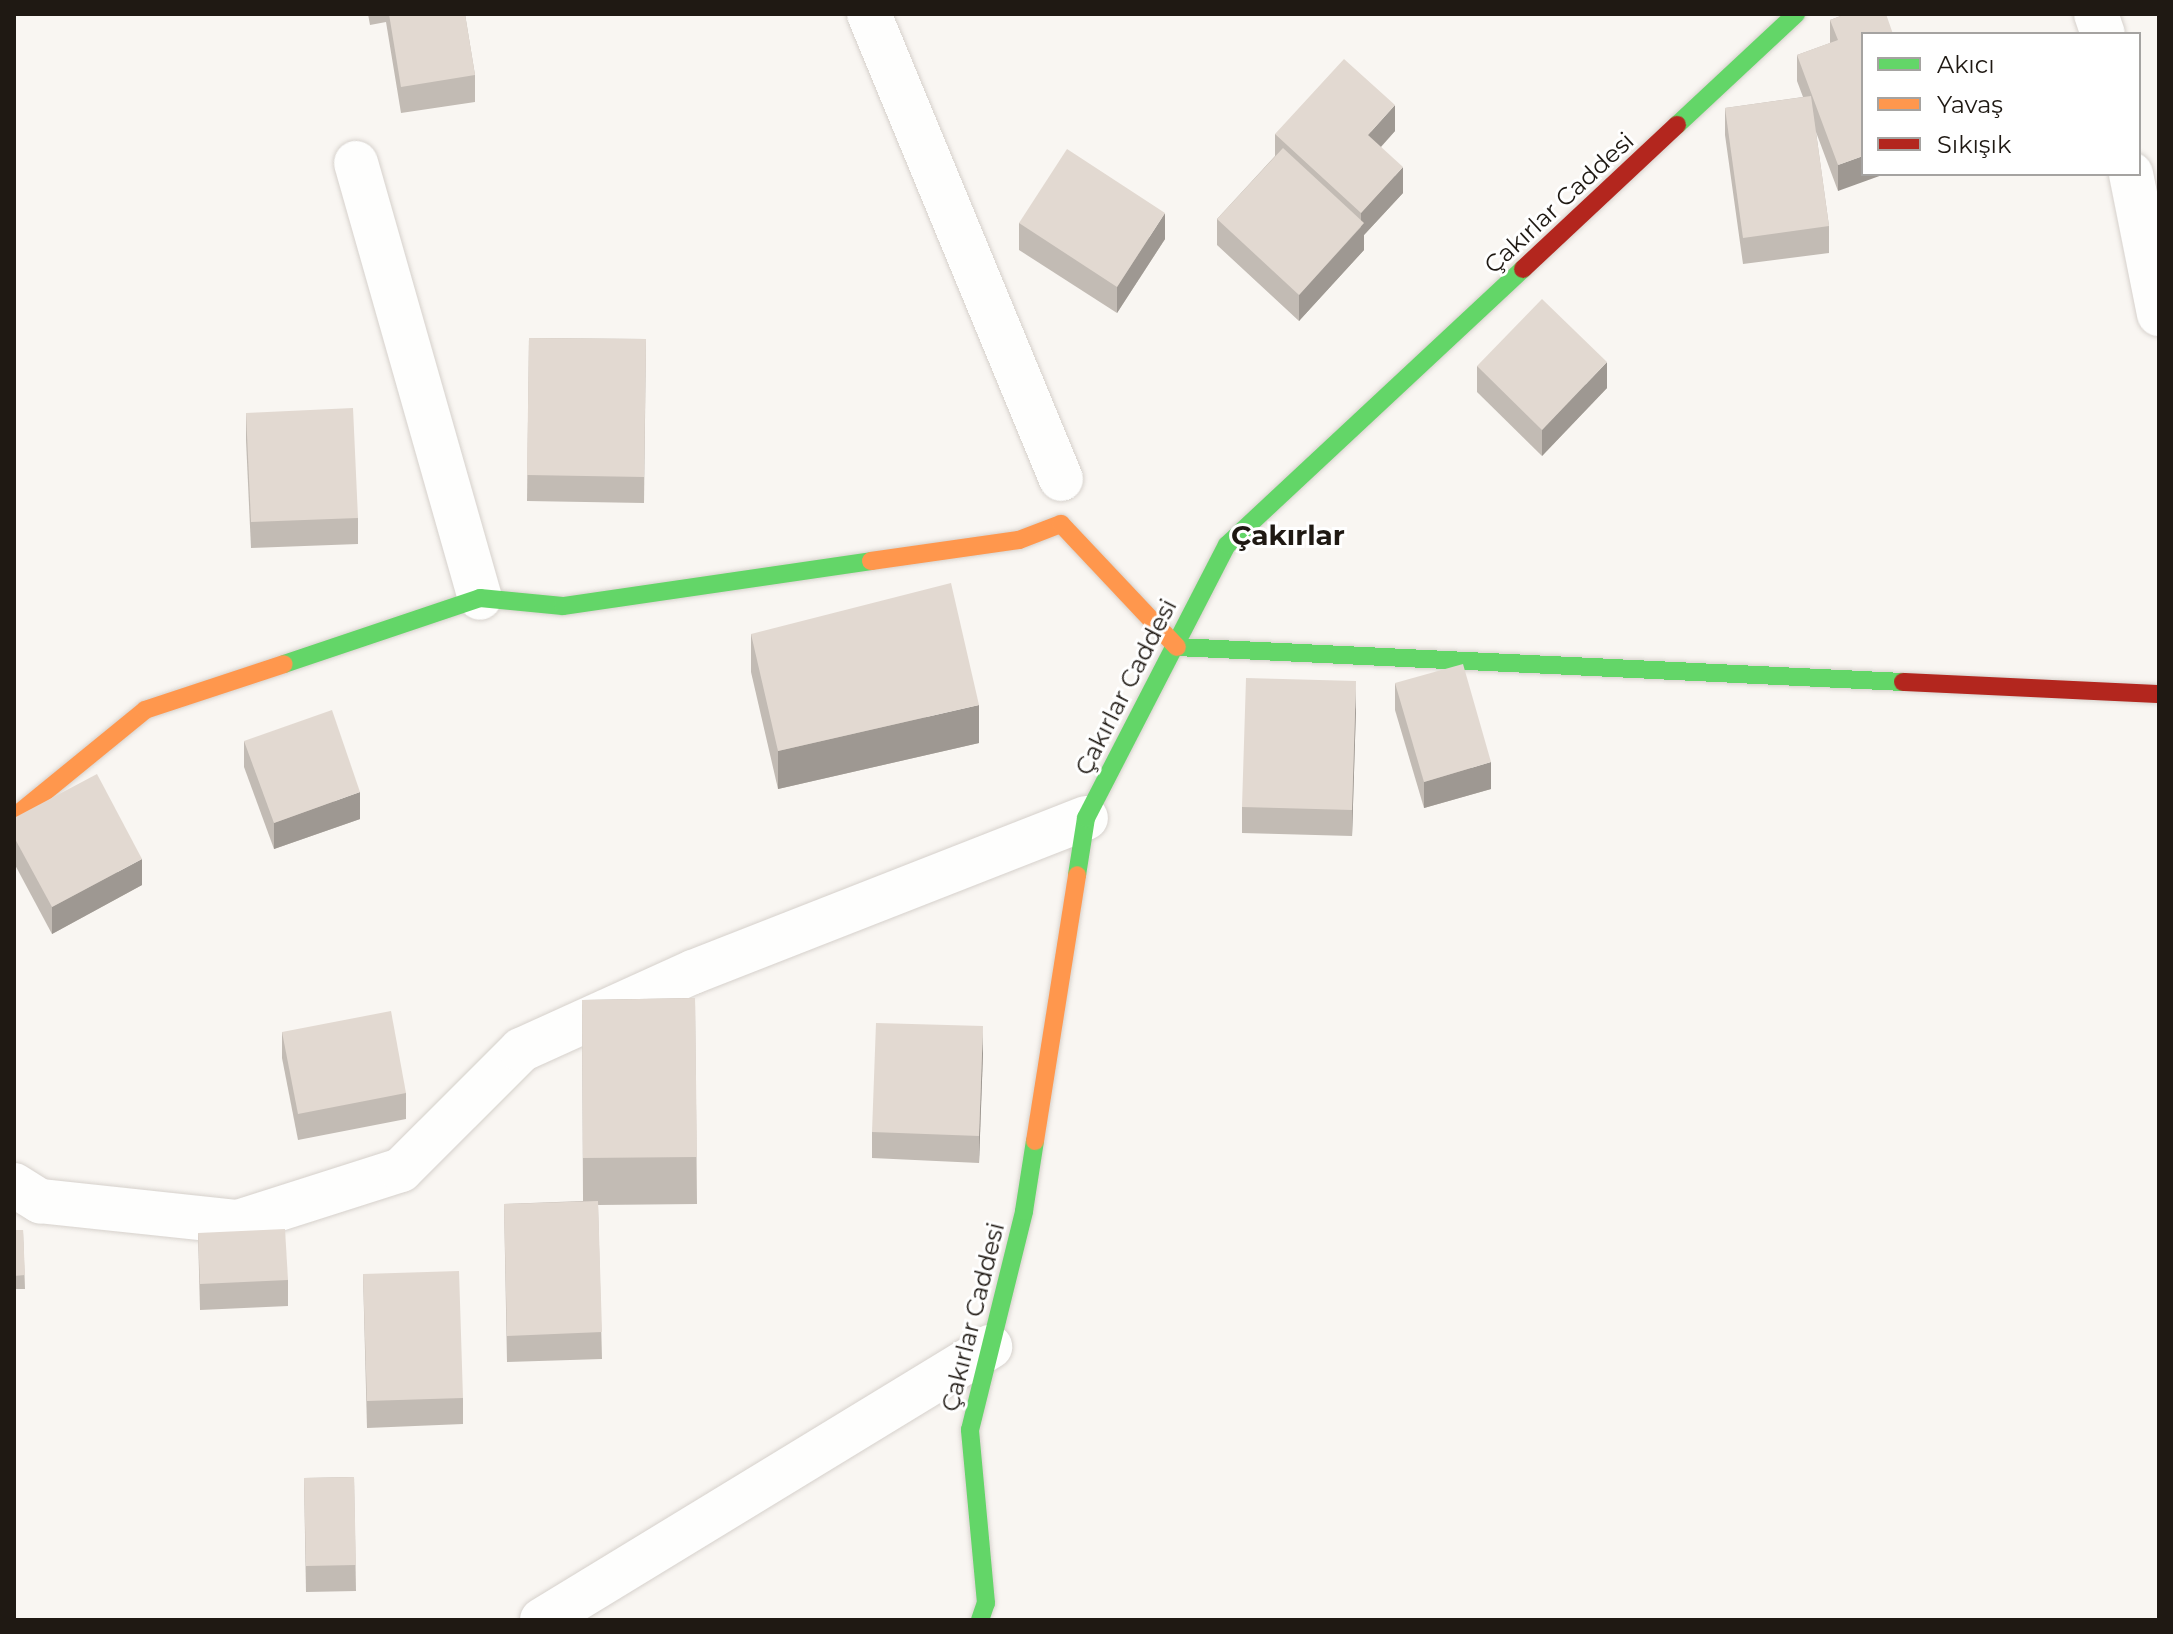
<!DOCTYPE html>
<meta charset="utf-8">
<style>
body{margin:0}
#map{position:relative;width:2173px;height:1634px;overflow:hidden;background:#f9f6f2;font-family:Montserrat,sans-serif}
div>[style]{position:absolute}
[style*='--x']{left:calc(var(--x)*1px);top:calc(var(--y)*1px);width:calc(var(--w)*1px);rotate:calc(var(--a)*1deg)}
.roads{filter:drop-shadow(0 0 2px #d6d1cc) drop-shadow(0 0 2px #d6d1cc)}
.street>*{height:44px;margin:-22px;padding:0 22px;transform-origin:22px;border-radius:22px;background:#fefefd}
.fast>*{height:18px;margin:-9px;padding:0 9px;transform-origin:9px;border-radius:9px;background:#63d668}
.slow>*{height:18px;margin:-9px;padding:0 9px;transform-origin:9px;border-radius:9px;background:#ff974d}
.jam>*{height:18px;margin:-9px;padding:0 9px;transform-origin:9px;border-radius:9px;background:#b3261e}
.wall>*{inset:0;background:#c2bbb4}
.shaded-wall>*{inset:0;background:#9e9892}
.building>*{inset:0;background:#e2d9d1}
span{translate:-50% -50%;white-space:nowrap;text-align:center;line-height:1.15;-webkit-text-stroke:6px #fff;paint-order:stroke}
.street-label{font-size:24px;color:#1f1913}
.quarter-label{font-size:28px;color:#1f1913;font-weight:700}
.frame{position:absolute;inset:0;border:16px solid #1f1913;pointer-events:none}
.legend{position:absolute;left:1861px;top:32px;width:280px;height:144px;box-sizing:border-box;background:#fff;border:2px solid #a5a3a1;margin:0;padding:10px 14px;list-style:none;font-size:24px;color:#1f1913}
.legend li{display:flex;align-items:center;gap:16px;height:40px}
.legend b{width:40px;border:2px solid #a5a3a1}
</style>
<div id="map">
<div class="roads">
<div class="street">
<i style="--x:869;--y:14;--w:503;--a:67.56"></i>
<i style="--x:2096;--y:14;--w:21;--a:71"></i>
<i style="--x:356;--y:163;--w:452;--a:74.1"></i>
<i style="--x:2131;--y:174;--w:143;--a:78.7"></i>
<i style="--x:14;--y:1185;--w:31;--a:32"></i>
<i style="--x:40;--y:1201;--w:199;--a:6.1"></i>
<i style="--x:238;--y:1222;--w:171;--a:-17.7"></i>
<i style="--x:401;--y:1170;--w:170;--a:-45"></i>
<i style="--x:521;--y:1050;--w:189;--a:-24.4"></i>
<i style="--x:693;--y:972;--w:422;--a:-21.4"></i>
<i style="--x:542;--y:1620;--w:525;--a:-31.36"></i>
</div>
<div class="fast">
<i style="--x:1677;--y:125;--w:163;--a:-43"></i>
<i style="--x:1177;--y:647;--w:727;--a:2.76"></i>
<i style="--x:284;--y:664;--w:207;--a:-18.6"></i>
<i style="--x:480;--y:598;--w:83;--a:5.5"></i>
<i style="--x:563;--y:606;--w:311;--a:-8.3"></i>
<i style="--x:1077;--y:875;--w:58;--a:-81"></i>
<i style="--x:1086;--y:818;--w:307;--a:-62.7"></i>
<i style="--x:1227;--y:545;--w:405;--a:-43"></i>
<i style="--x:980;--y:1620;--w:18;--a:-71"></i>
<i style="--x:986;--y:1603;--w:174;--a:-95.3"></i>
<i style="--x:970;--y:1430;--w:226;--a:-76.1"></i>
<i style="--x:1024;--y:1211;--w:71;--a:-81.1"></i>
</div>
<div class="slow">
<i style="--x:871;--y:561;--w:149;--a:-8.1"></i>
<i style="--x:1019;--y:540;--w:45;--a:-20.9"></i>
<i style="--x:1061;--y:524;--w:169;--a:46.7"></i>
<i style="--x:14;--y:817;--w:169;--a:-39.2"></i>
<i style="--x:145;--y:710;--w:146;--a:-18.3"></i>
<i style="--x:1035;--y:1141;--w:269;--a:-81"></i>
</div>
<div class="jam">
<i style="--x:1523;--y:269;--w:211;--a:-43.1"></i>
<i style="--x:1903;--y:682;--w:256;--a:2.7"></i>
</div>
</div>
<div class="wall">
<i style="clip-path:polygon(368px 14px,465px 14px,475px 75px,475px 102px,401px 113px,386px 22px,370px 25px)"></i>
<i style="clip-path:polygon(1846px 14px,1838px 191px,1816px 132px,1829px 226px,1829px 253px,1743px 264px,1725px 135px,1725px 108px,1803px 97px,1797px 81px,1797px 55px,1830px 43px,1830px 20px)"></i>
<i style="clip-path:polygon(1395px 131px,1381px 147px,1403px 193px,1364px 235px,1364px 250px,1299px 321px,1217px 245px,1217px 219px,1275px 156px,1275px 134px)"></i>
<i style="clip-path:polygon(1019px 223px,1165px 239px,1117px 313px,1019px 250px)"></i>
<i style="clip-path:polygon(529px 338px,646px 339px,644px 503px,527px 501px)"></i>
<i style="clip-path:polygon(1477px 366px,1607px 388px,1542px 456px,1477px 392px)"></i>
<i style="clip-path:polygon(246px 413px,358px 518px,358px 544px,251px 548px,246px 440px)"></i>
<i style="clip-path:polygon(751px 634px,979px 743px,778px 789px,751px 672px)"></i>
<i style="clip-path:polygon(1395px 683px,1491px 789px,1424px 808px,1395px 710px)"></i>
<i style="clip-path:polygon(1356px 708px,1352px 836px,1242px 833px,1242px 807px)"></i>
<i style="clip-path:polygon(244px 741px,360px 819px,274px 849px,244px 767px)"></i>
<i style="clip-path:polygon(14px 818px,142px 885px,52px 934px,14px 863px)"></i>
<i style="clip-path:polygon(695px 998px,697px 1204px,598px 1205px,602px 1359px,507px 1362px,504px 1204px,583px 1201px,582px 1000px)"></i>
<i style="clip-path:polygon(282px 1032px,406px 1093px,406px 1119px,298px 1140px,282px 1058px)"></i>
<i style="clip-path:polygon(983px 1053px,979px 1163px,872px 1158px,872px 1132px)"></i>
<i style="clip-path:polygon(14px 1230px,23px 1230px,25px 1289px,14px 1289px)"></i>
<i style="clip-path:polygon(198px 1233px,288px 1280px,288px 1306px,200px 1310px)"></i>
<i style="clip-path:polygon(363px 1274px,463px 1398px,463px 1424px,367px 1428px)"></i>
<i style="clip-path:polygon(354px 1477px,356px 1591px,306px 1592px,304px 1478px)"></i>
</div>
<div class="shaded-wall">
<i style="clip-path:polygon(1395px 105px,1395px 131px,1368px 161px,1368px 135px)"></i>
<i style="clip-path:polygon(1863px 156px,1863px 174px,1885px 174px,1838px 191px,1838px 165px)"></i>
<i style="clip-path:polygon(1403px 167px,1403px 193px,1364px 235px,1364px 250px,1299px 321px,1299px 295px,1361px 227px,1361px 213px)"></i>
<i style="clip-path:polygon(1165px 213px,1165px 239px,1117px 313px,1117px 287px)"></i>
<i style="clip-path:polygon(1607px 362px,1607px 388px,1542px 456px,1542px 430px)"></i>
<i style="clip-path:polygon(1356px 681px,1356px 708px,1352px 836px,1352px 810px)"></i>
<i style="clip-path:polygon(979px 705px,979px 743px,778px 789px,778px 751px)"></i>
<i style="clip-path:polygon(1491px 762px,1491px 789px,1424px 808px,1424px 782px)"></i>
<i style="clip-path:polygon(360px 792px,360px 819px,274px 849px,274px 823px)"></i>
<i style="clip-path:polygon(142px 859px,142px 885px,52px 934px,52px 907px)"></i>
<i style="clip-path:polygon(983px 1026px,983px 1053px,979px 1163px,979px 1136px)"></i>
</div>
<div class="building">
<i style="clip-path:polygon(389px 14px,465px 14px,475px 75px,401px 87px)"></i>
<i style="clip-path:polygon(1846px 14px,1886px 14px,1893px 34px,1863px 34px,1863px 156px,1838px 165px,1797px 55px,1838px 40px,1830px 20px)"></i>
<i style="clip-path:polygon(1344px 59px,1395px 105px,1368px 135px,1403px 167px,1361px 213px,1275px 134px)"></i>
<i style="clip-path:polygon(1811px 96px,1829px 226px,1743px 238px,1725px 108px)"></i>
<i style="clip-path:polygon(1283px 148px,1364px 223px,1299px 295px,1217px 219px)"></i>
<i style="clip-path:polygon(1067px 149px,1165px 213px,1117px 287px,1019px 223px)"></i>
<i style="clip-path:polygon(1542px 299px,1607px 362px,1542px 430px,1477px 366px)"></i>
<i style="clip-path:polygon(529px 338px,646px 339px,644px 477px,527px 475px)"></i>
<i style="clip-path:polygon(353px 408px,358px 518px,251px 522px,246px 413px)"></i>
<i style="clip-path:polygon(951px 583px,979px 705px,778px 751px,751px 634px)"></i>
<i style="clip-path:polygon(1463px 664px,1491px 762px,1424px 782px,1395px 683px)"></i>
<i style="clip-path:polygon(1246px 678px,1356px 681px,1352px 810px,1242px 807px)"></i>
<i style="clip-path:polygon(332px 710px,360px 792px,274px 823px,244px 741px)"></i>
<i style="clip-path:polygon(97px 774px,142px 859px,52px 907px,14px 837px,14px 818px)"></i>
<i style="clip-path:polygon(695px 998px,697px 1157px,583px 1158px,582px 1000px)"></i>
<i style="clip-path:polygon(391px 1011px,406px 1093px,298px 1114px,282px 1032px)"></i>
<i style="clip-path:polygon(876px 1023px,983px 1026px,979px 1136px,872px 1132px)"></i>
<i style="clip-path:polygon(598px 1201px,602px 1332px,507px 1336px,504px 1204px)"></i>
<i style="clip-path:polygon(285px 1229px,288px 1280px,200px 1284px,198px 1233px)"></i>
<i style="clip-path:polygon(14px 1230px,23px 1230px,25px 1275px,14px 1276px)"></i>
<i style="clip-path:polygon(459px 1271px,463px 1398px,367px 1401px,363px 1274px)"></i>
<i style="clip-path:polygon(354px 1477px,356px 1565px,306px 1566px,304px 1478px)"></i>
</div>
<div class="street-label">
<span style="left:1559px;top:203px;rotate:-43deg">Çakırlar Caddesi</span>
<span style="left:1126px;top:687px;rotate:-63deg">Çakırlar Caddesi</span>
<span style="left:973px;top:1317px;rotate:-76deg">Çakırlar Caddesi</span>
</div>
<div class="quarter-label">
<span style="left:1288px;top:535px">Çakırlar</span>
</div>
<div class="frame"></div>
<ul class="legend">
<li><b style="height:10px;background:#63d668"></b>Akıcı</li>
<li><b style="height:10px;background:#ff974d"></b>Yavaş</li>
<li><b style="height:10px;background:#b3261e"></b>Sıkışık</li>
</ul>
</div>
